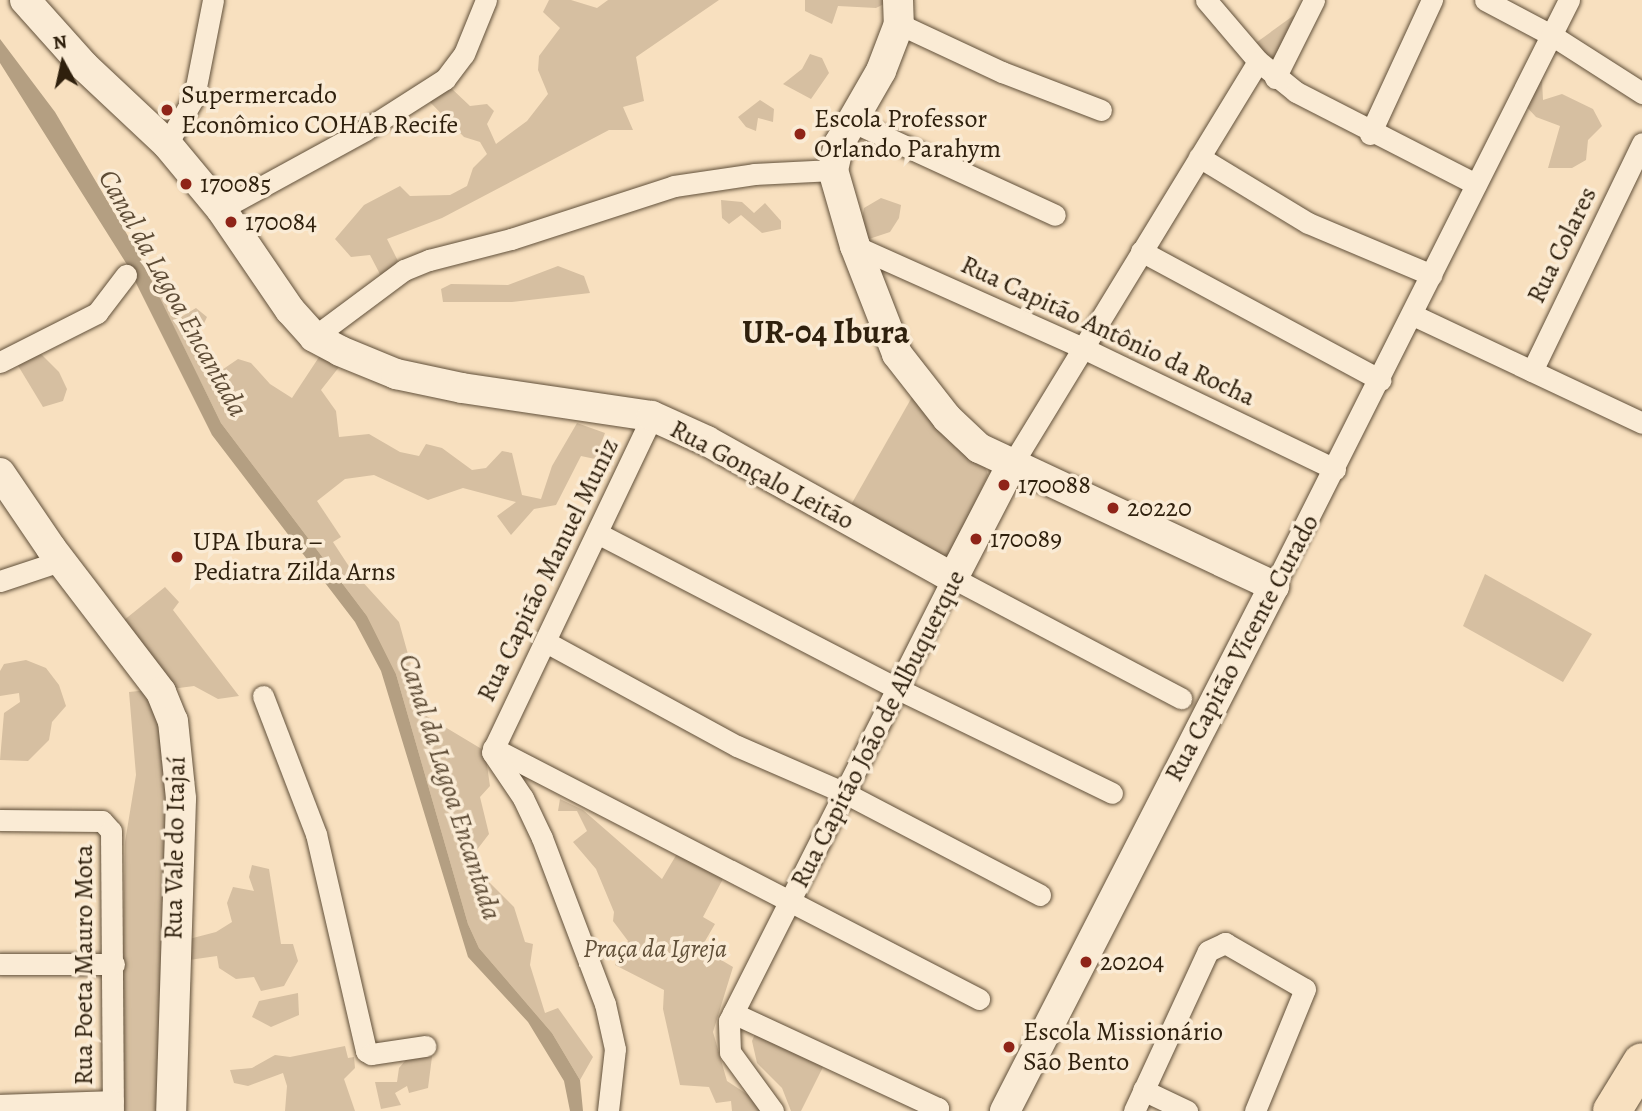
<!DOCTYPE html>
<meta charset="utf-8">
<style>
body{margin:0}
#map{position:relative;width:1642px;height:1111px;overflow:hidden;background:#f8e0bf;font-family:Alegreya,serif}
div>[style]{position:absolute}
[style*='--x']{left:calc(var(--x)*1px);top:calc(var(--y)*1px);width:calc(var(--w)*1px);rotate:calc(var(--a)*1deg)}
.green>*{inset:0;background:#d6bfa1}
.water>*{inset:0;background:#b49f82}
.roads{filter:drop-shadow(0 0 2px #61503a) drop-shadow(0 0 2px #61503a)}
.street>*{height:21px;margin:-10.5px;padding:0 10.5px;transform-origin:10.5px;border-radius:10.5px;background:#faebd5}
.secondary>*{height:30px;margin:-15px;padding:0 15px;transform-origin:15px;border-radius:15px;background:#faebd5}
.highway>*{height:38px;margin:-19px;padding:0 19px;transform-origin:19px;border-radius:19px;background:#f8e0bf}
.dots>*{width:19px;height:19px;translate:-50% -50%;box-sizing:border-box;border:4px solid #faebd5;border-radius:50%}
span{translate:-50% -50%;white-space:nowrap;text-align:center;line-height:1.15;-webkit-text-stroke:7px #faebd5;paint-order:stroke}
.poi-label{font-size:26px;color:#2f200d}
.left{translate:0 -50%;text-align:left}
.street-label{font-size:26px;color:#2f200d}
.park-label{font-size:26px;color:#615039;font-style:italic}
.water-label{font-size:28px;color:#5e4c36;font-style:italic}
.district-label{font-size:33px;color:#2f200d;font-weight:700}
.north{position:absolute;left:28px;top:28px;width:70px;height:70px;-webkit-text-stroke:5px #faebd5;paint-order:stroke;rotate:352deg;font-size:19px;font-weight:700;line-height:28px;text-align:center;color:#2f200d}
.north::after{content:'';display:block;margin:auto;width:24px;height:32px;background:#2f200d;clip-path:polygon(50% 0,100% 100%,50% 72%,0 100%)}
</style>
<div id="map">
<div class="green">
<i style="clip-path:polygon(549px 0,571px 0,597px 8px,608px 0,719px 0,636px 57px,644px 101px,623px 107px,633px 130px,609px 130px,442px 218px,387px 239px,399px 263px,382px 278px,370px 255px,351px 257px,335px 239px,364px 205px,400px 186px,410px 196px,450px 195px,467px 186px,473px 168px,487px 154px,480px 142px,464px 137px,428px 100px,451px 88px,470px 106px,487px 104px,494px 111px,487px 124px,496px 144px,527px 121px,548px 94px,538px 70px,539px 56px,560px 28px,543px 12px)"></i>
<i style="clip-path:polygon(805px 0,885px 0,886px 3px,876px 8px,838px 6px,832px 24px,805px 11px)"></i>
<i style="clip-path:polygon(1297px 13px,1275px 61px,1254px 48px,1257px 42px)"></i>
<i style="clip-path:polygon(810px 54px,822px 58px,829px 73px,811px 99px,783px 84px,802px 69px)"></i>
<i style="clip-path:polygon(1542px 80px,1543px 100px,1562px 94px,1593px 109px,1602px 126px,1588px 140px,1586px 160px,1572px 168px,1548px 168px,1560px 126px,1536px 117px,1524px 104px)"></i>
<i style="clip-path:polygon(760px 100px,774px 109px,773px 122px,758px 118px,756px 131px,746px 127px,738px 117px)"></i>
<i style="clip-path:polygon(881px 198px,901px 205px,899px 218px,890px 232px,869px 239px,860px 231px,864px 208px)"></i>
<i style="clip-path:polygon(721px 200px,742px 202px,754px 213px,765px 203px,781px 221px,781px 229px,762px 233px,741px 215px,729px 224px,722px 218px)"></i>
<i style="clip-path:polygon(558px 266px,584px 276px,590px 293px,512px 302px,443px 302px,441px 289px,451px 284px,508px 285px)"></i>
<i style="clip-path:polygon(154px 275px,171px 316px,181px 317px,196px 308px,207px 317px,193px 346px,213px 376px,238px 359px,251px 363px,270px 384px,292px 398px,323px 351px,343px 362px,321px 390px,336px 411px,339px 437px,369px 434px,400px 452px,419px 456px,426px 444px,442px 448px,472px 470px,486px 468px,502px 451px,512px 453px,522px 495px,541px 499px,552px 466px,577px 423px,605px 433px,595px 459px,581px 456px,556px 505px,534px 509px,511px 535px,497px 516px,516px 502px,463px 488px,428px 500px,374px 475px,345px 479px,317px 501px,341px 537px,333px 542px,350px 568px,399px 622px,425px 715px,485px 751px,490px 786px,480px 797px,489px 834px,476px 851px,487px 880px,514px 907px,525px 942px,533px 944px,530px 965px,545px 1013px,558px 1008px,593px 1057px,580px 1080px,552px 1033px,479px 948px,468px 924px,396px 674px,367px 616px,221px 423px,150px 279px)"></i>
<i style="clip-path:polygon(41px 354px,59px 372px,67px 389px,63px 401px,43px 407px,17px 364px)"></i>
<i style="clip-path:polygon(912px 397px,985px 466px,988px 475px,952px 553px,945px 556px,848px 510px)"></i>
<i style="clip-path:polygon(1485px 574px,1592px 634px,1563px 682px,1463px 626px)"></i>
<i style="clip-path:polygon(165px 587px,179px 602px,173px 610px,239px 696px,218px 699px,194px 686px,164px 690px,118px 625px)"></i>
<i style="clip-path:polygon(26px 660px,46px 668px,59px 685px,66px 706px,52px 722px,49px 740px,28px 761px,0 760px,4px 713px,20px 702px,19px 693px,0 696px,0 671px,4px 664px)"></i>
<i style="clip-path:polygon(148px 690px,157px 710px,166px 775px,161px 1111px,120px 1111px,125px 842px,136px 775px,129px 692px)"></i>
<i style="clip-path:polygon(560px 799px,583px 810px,662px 879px,678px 852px,725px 875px,703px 917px,715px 924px,701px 948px,733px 967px,713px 1032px,727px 1081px,759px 1102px,763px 1111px,732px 1111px,731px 1101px,716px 1103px,709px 1087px,680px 1085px,663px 1009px,664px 990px,615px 965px,628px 941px,613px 921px,614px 912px,596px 869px,573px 842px,587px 831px,577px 811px,558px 811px)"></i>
<i style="clip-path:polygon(252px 865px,269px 869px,281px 944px,293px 944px,298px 961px,284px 986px,261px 991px,254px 977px,236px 979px,219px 968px,217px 956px,189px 960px,189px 939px,216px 932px,232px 922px,227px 903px,233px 887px,254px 891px,249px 877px)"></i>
<i style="clip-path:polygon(298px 993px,299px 1015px,271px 1027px,252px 1017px,259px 1001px)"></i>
<i style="clip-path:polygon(757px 1029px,825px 1063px,801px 1111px,791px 1111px,782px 1088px,757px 1063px,752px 1041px)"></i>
<i style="clip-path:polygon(345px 1046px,348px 1058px,354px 1057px,355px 1068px,344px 1079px,355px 1111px,285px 1111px,287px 1086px,283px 1073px,248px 1086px,234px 1083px,230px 1070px,252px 1068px,275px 1055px,290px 1057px)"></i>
<i style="clip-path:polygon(433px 1049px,428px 1088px,409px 1093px,407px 1086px,395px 1093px,401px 1105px,381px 1109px,375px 1082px,397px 1082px,399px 1068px,410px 1055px)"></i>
</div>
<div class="water">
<i style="clip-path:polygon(0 39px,55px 112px,138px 253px,221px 423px,367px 616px,396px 674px,468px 924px,479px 948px,552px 1033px,580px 1080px,583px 1111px,570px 1111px,564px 1081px,528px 1022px,468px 957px,381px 671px,355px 622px,212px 435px,126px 263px,0 63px)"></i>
</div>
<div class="roads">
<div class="street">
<i style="--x:1206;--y:0;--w:80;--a:49.6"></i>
<i style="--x:1258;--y:61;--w:49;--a:39.2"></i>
<i style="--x:1296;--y:92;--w:202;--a:27.1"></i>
<i style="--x:1485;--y:0;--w:77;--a:27.9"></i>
<i style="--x:1553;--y:36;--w:106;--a:32.6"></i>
<i style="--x:899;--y:24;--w:114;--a:25"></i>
<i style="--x:1002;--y:72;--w:106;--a:21"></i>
<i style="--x:1275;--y:78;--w:87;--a:-63.4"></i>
<i style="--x:853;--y:122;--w:222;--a:24.7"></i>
<i style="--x:1370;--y:134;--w:148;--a:-65.2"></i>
<i style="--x:167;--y:144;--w:54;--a:-60.1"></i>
<i style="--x:194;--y:97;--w:99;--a:-78.9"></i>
<i style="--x:1199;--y:157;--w:127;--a:31.2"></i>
<i style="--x:1308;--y:223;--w:134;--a:22.8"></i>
<i style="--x:221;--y:209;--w:164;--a:-28.7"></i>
<i style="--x:365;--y:130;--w:95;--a:-32.5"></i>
<i style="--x:445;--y:79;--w:31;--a:-53"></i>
<i style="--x:464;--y:54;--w:58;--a:-67.8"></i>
<i style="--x:855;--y:246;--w:248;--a:24.1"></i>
<i style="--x:1081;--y:347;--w:282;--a:25.7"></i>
<i style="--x:1141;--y:251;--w:272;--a:28.3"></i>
<i style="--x:1413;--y:315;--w:253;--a:25.2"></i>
<i style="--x:314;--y:337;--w:112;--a:-36.7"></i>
<i style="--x:404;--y:270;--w:27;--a:-22"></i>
<i style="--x:429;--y:260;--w:85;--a:-14.4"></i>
<i style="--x:511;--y:239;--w:171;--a:-18"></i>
<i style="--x:674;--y:186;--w:81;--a:-8.5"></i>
<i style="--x:754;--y:174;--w:79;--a:-2.9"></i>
<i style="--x:0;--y:362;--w:109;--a:-26.8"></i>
<i style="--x:97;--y:313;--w:48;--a:-52.7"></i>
<i style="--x:1532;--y:371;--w:253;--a:-64.2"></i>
<i style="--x:1011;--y:466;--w:474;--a:-58.6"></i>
<i style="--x:599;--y:534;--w:335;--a:27.4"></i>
<i style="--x:896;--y:688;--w:240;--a:25.9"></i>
<i style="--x:0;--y:581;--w:63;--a:-18.4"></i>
<i style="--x:1274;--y:586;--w:656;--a:-63.28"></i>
<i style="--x:546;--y:642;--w:217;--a:28.6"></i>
<i style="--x:737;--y:746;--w:118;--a:23.5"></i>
<i style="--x:845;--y:793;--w:220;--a:27.6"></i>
<i style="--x:263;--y:696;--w:148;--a:69"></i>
<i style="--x:316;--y:834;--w:223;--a:77"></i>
<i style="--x:366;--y:1051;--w:6;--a:31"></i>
<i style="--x:371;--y:1054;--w:55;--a:-8.4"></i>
<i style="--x:493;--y:748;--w:547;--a:27.31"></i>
<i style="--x:0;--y:820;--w:102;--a:0.6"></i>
<i style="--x:102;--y:821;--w:13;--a:48"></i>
<i style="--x:111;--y:831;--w:280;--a:89.6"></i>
<i style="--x:0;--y:964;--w:114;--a:0"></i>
<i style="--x:733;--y:1013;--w:226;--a:24.9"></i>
<i style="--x:938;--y:1108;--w:3;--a:108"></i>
<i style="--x:1143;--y:1090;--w:49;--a:25.5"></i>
<i style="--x:0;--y:1105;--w:113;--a:-2"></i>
<i style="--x:608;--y:1111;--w:62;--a:-83.6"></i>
<i style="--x:615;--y:1049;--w:46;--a:-102.5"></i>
<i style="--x:605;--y:1004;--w:178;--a:-110.8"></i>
<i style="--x:542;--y:838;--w:44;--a:-115.4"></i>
<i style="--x:523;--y:798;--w:55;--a:-124"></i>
<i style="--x:492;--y:752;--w:372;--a:-64.5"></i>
<i style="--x:773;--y:1111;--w:73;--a:-126.1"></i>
<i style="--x:730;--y:1052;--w:31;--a:-92"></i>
<i style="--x:729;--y:1021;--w:496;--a:-63.2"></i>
<i style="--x:953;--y:578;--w:258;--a:27.8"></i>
<i style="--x:1134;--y:1111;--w:176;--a:-65.2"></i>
<i style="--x:1208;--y:951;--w:19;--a:-25"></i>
<i style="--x:1225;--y:943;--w:92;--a:29.9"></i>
<i style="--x:1305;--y:989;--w:132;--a:112.3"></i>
</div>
<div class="secondary">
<i style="--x:25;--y:0;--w:89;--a:48.2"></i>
<i style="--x:84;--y:66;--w:114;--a:43.2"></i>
<i style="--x:167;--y:144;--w:85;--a:50.3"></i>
<i style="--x:221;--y:209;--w:122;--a:55.7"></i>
<i style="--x:290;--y:310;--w:36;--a:48"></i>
<i style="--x:314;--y:337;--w:30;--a:28"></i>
<i style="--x:340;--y:351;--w:61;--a:22.3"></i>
<i style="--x:396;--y:374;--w:67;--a:12"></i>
<i style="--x:462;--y:388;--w:192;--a:8.4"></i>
<i style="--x:652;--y:416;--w:60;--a:24.4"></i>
<i style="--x:707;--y:441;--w:282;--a:29.1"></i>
<i style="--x:953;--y:578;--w:126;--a:-62.6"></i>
<i style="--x:898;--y:0;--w:24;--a:88"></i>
<i style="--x:899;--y:24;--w:50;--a:111"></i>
<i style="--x:881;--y:71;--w:84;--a:119.9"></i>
<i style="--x:839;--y:144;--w:27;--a:103"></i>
<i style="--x:833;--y:170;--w:79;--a:73.9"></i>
<i style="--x:855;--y:246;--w:116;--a:68.7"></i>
<i style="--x:897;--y:354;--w:81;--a:52"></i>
<i style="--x:947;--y:418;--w:44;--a:43.2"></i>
<i style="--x:979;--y:448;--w:326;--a:25.1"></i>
<i style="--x:1274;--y:586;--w:590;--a:117.13"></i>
<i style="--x:0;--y:473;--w:91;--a:55.8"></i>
<i style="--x:51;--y:548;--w:181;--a:52.6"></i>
<i style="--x:161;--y:692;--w:31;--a:68"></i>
<i style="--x:173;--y:721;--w:78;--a:84.1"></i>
<i style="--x:181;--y:799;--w:312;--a:91.8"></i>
</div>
<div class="highway">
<i style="--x:1612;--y:1111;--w:57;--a:-58.5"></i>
</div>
</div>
<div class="dots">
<i style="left:167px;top:110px;background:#8f2418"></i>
<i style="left:800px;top:134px;background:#8f2418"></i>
<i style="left:186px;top:184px;background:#8f2418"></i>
<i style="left:231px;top:222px;background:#8f2418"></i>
<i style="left:1004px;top:485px;background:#8f2418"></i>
<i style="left:1113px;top:508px;background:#8f2418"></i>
<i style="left:976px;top:539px;background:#8f2418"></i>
<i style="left:177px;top:557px;background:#8f2418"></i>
<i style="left:1086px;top:962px;background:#8f2418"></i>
<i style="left:1009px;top:1047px;background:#8f2418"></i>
</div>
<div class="poi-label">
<span class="left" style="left:181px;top:110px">Supermercado<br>Econômico COHAB Recife</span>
<span class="left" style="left:814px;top:134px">Escola Professor<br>Orlando Parahym</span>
<span class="left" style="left:200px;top:184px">170085</span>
<span class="left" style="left:245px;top:222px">170084</span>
<span class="left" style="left:1018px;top:485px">170088</span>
<span class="left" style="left:1127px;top:508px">20220</span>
<span class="left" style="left:990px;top:539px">170089</span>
<span class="left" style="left:193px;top:557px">UPA Ibura –<br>Pediatra Zilda Arns</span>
<span class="left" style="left:1100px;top:962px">20204</span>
<span class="left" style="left:1023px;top:1047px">Escola Missionário<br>São Bento</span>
</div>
<div class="street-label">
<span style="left:1562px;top:245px;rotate:-64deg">Rua Colares</span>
<span style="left:1108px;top:331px;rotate:25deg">Rua Capitão Antônio da Rocha</span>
<span style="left:762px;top:475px;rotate:28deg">Rua Gonçalo Leitão</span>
<span style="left:548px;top:570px;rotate:-64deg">Rua Capitão Manuel Muniz</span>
<span style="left:1242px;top:648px;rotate:-62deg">Rua Capitão Vicente Curado</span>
<span style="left:878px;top:729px;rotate:-63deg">Rua Capitão João de Albuquerque</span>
<span style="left:175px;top:848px;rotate:-89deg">Rua Vale do Itajaí</span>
<span style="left:84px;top:965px;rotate:-90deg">Rua Poeta Mauro Mota</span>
</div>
<div class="park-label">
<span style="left:655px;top:949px">Praça da Igreja</span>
</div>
<div class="water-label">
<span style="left:173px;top:293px;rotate:61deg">Canal da Lagoa Encantada</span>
<span style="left:450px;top:787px;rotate:72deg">Canal da Lagoa Encantada</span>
</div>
<div class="district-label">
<span style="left:826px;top:332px">UR-04 Ibura</span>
</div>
<div class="north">N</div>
</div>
